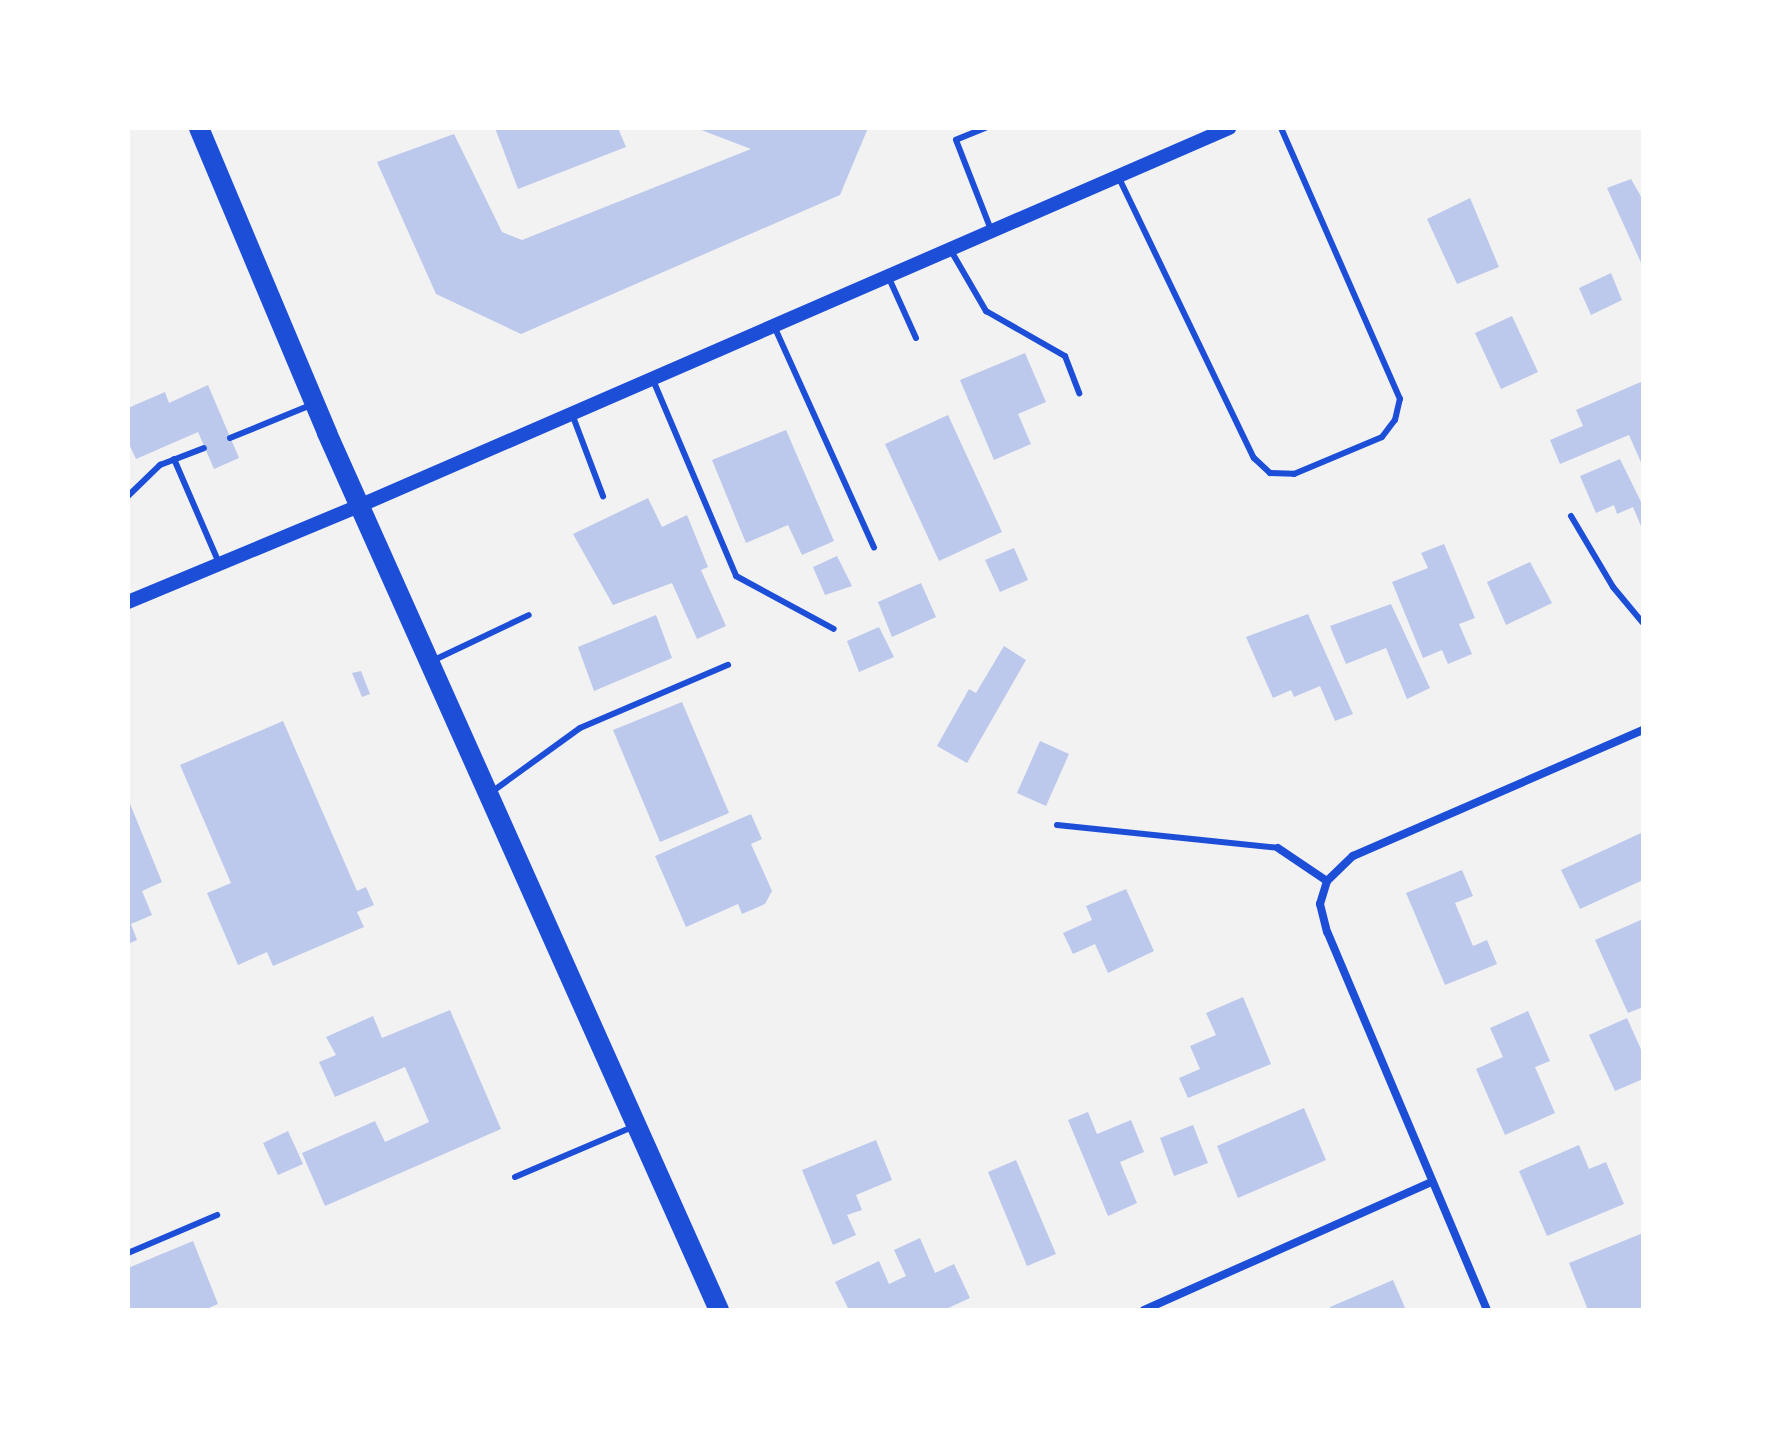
<!DOCTYPE html>
<style>
body{margin:0}
#map{position:relative;width:1771px;height:1438px;overflow:hidden;background:#f2f2f2;font-family:"Work Sans",sans-serif}
div>[style]{position:absolute}
[style*='--x']{left:calc(var(--x)*1px);top:calc(var(--y)*1px);width:calc(var(--w)*1px);rotate:calc(var(--a)*1deg)}
.building>*{inset:0;background:#bdc9ec}
.service>*{height:6px;margin:-3px;padding:0 3px;transform-origin:3px;border-radius:3px;background:#1d4ed8}
.minor>*{height:8px;margin:-4px;padding:0 4px;transform-origin:4px;border-radius:4px;background:#1d4ed8}
.tertiary>*{height:14px;margin:-7px;padding:0 7px;transform-origin:7px;border-radius:7px;background:#1d4ed8}
.primary>*{height:20px;margin:-10px;padding:0 10px;transform-origin:10px;border-radius:10px;background:#1d4ed8}
span{translate:-50% -50%;white-space:nowrap;text-align:center;line-height:1.15;-webkit-text-stroke:7px #fff;paint-order:stroke}
.frame{position:absolute;inset:0;border:130px solid #fff;pointer-events:none}
</style>
<div id="map">
<div class="building">
<i style="clip-path:polygon(495px 128px,618px 128px,626px 147px,518px 189px)"></i>
<i style="clip-path:polygon(696px 128px,868px 128px,840px 195px,521px 334px,436px 294px,377px 162px,454px 134px,502px 232px,522px 240px,751px 149px)"></i>
<i style="clip-path:polygon(1631px 179px,1643px 200px,1643px 267px,1607px 188px)"></i>
<i style="clip-path:polygon(1470px 198px,1499px 267px,1457px 284px,1427px 219px)"></i>
<i style="clip-path:polygon(1611px 273px,1622px 300px,1591px 315px,1579px 288px)"></i>
<i style="clip-path:polygon(1512px 316px,1538px 372px,1501px 389px,1475px 333px)"></i>
<i style="clip-path:polygon(1025px 353px,1046px 402px,1018px 414px,1031px 444px,994px 460px,960px 380px)"></i>
<i style="clip-path:polygon(1643px 381px,1643px 467px,1629px 435px,1560px 464px,1550px 440px,1583px 426px,1576px 410px)"></i>
<i style="clip-path:polygon(208px 385px,239px 458px,214px 469px,198px 432px,136px 459px,128px 442px,128px 408px,165px 392px,169px 403px)"></i>
<i style="clip-path:polygon(948px 415px,1002px 532px,939px 561px,885px 444px)"></i>
<i style="clip-path:polygon(786px 430px,834px 541px,802px 555px,788px 525px,746px 543px,712px 460px)"></i>
<i style="clip-path:polygon(1620px 459px,1643px 506px,1643px 531px,1633px 507px,1617px 514px,1614px 505px,1596px 513px,1580px 476px)"></i>
<i style="clip-path:polygon(648px 498px,662px 527px,687px 515px,708px 567px,701px 570px,726px 626px,697px 639px,672px 583px,613px 605px,573px 534px)"></i>
<i style="clip-path:polygon(1444px 544px,1475px 618px,1459px 624px,1472px 654px,1448px 664px,1442px 650px,1423px 658px,1392px 582px,1428px 568px,1421px 553px)"></i>
<i style="clip-path:polygon(1014px 548px,1028px 580px,1000px 592px,985px 560px)"></i>
<i style="clip-path:polygon(837px 556px,852px 586px,825px 595px,813px 567px)"></i>
<i style="clip-path:polygon(1530px 562px,1552px 603px,1506px 625px,1487px 582px)"></i>
<i style="clip-path:polygon(921px 583px,936px 617px,892px 637px,878px 602px)"></i>
<i style="clip-path:polygon(1391px 604px,1430px 688px,1407px 699px,1386px 648px,1346px 664px,1330px 626px)"></i>
<i style="clip-path:polygon(1308px 614px,1353px 714px,1335px 721px,1320px 686px,1294px 697px,1291px 690px,1273px 698px,1246px 637px)"></i>
<i style="clip-path:polygon(656px 615px,672px 658px,594px 691px,578px 647px)"></i>
<i style="clip-path:polygon(879px 627px,894px 657px,859px 672px,847px 641px)"></i>
<i style="clip-path:polygon(1004px 646px,1026px 660px,967px 763px,937px 746px,969px 689px,976px 693px)"></i>
<i style="clip-path:polygon(361px 671px,370px 694px,362px 697px,352px 673px)"></i>
<i style="clip-path:polygon(682px 702px,729px 813px,660px 842px,613px 730px)"></i>
<i style="clip-path:polygon(283px 721px,357px 891px,366px 887px,374px 905px,357px 912px,364px 927px,273px 966px,267px 952px,238px 965px,207px 893px,231px 883px,180px 765px)"></i>
<i style="clip-path:polygon(1040px 741px,1069px 754px,1046px 806px,1017px 793px)"></i>
<i style="clip-path:polygon(128px 799px,162px 882px,142px 891px,152px 915px,131px 924px,137px 940px,128px 944px)"></i>
<i style="clip-path:polygon(751px 814px,762px 839px,751px 844px,772px 891px,765px 904px,742px 914px,738px 904px,686px 927px,655px 856px)"></i>
<i style="clip-path:polygon(1641px 833px,1643px 880px,1580px 909px,1561px 870px)"></i>
<i style="clip-path:polygon(1462px 870px,1473px 896px,1455px 903px,1473px 946px,1487px 940px,1497px 964px,1445px 985px,1406px 893px)"></i>
<i style="clip-path:polygon(1126px 889px,1154px 951px,1108px 973px,1095px 944px,1073px 954px,1063px 933px,1092px 920px,1086px 906px)"></i>
<i style="clip-path:polygon(1643px 919px,1643px 1007px,1628px 1013px,1595px 940px)"></i>
<i style="clip-path:polygon(1243px 997px,1271px 1064px,1188px 1098px,1179px 1078px,1200px 1069px,1190px 1046px,1216px 1035px,1206px 1013px)"></i>
<i style="clip-path:polygon(450px 1010px,501px 1129px,325px 1206px,302px 1153px,375px 1121px,385px 1142px,429px 1122px,405px 1067px,335px 1097px,319px 1062px,336px 1055px,326px 1037px,373px 1016px,382px 1038px)"></i>
<i style="clip-path:polygon(1528px 1011px,1550px 1061px,1535px 1067px,1555px 1113px,1505px 1135px,1476px 1069px,1503px 1057px,1490px 1028px)"></i>
<i style="clip-path:polygon(1627px 1018px,1643px 1054px,1643px 1079px,1615px 1091px,1589px 1035px)"></i>
<i style="clip-path:polygon(1304px 1108px,1326px 1160px,1238px 1198px,1217px 1146px)"></i>
<i style="clip-path:polygon(1088px 1112px,1097px 1134px,1131px 1120px,1144px 1152px,1120px 1162px,1137px 1203px,1108px 1216px,1068px 1120px)"></i>
<i style="clip-path:polygon(1193px 1125px,1208px 1163px,1174px 1176px,1160px 1138px)"></i>
<i style="clip-path:polygon(288px 1131px,303px 1164px,278px 1175px,263px 1143px)"></i>
<i style="clip-path:polygon(876px 1140px,892px 1180px,856px 1195px,862px 1210px,847px 1215px,856px 1235px,833px 1245px,802px 1170px)"></i>
<i style="clip-path:polygon(1579px 1145px,1589px 1169px,1606px 1162px,1624px 1204px,1547px 1236px,1519px 1171px)"></i>
<i style="clip-path:polygon(1016px 1160px,1056px 1254px,1027px 1266px,988px 1172px)"></i>
<i style="clip-path:polygon(1643px 1233px,1643px 1310px,1588px 1310px,1569px 1263px)"></i>
<i style="clip-path:polygon(920px 1238px,935px 1273px,954px 1264px,970px 1298px,944px 1310px,849px 1310px,835px 1282px,879px 1261px,889px 1284px,906px 1276px,894px 1250px)"></i>
<i style="clip-path:polygon(193px 1241px,218px 1304px,204px 1310px,128px 1310px,128px 1268px)"></i>
<i style="clip-path:polygon(1393px 1280px,1406px 1310px,1330px 1310px,1330px 1307px)"></i>
</div>
<div class="service">
<i style="--x:985;--y:128;--w:31;--a:158"></i>
<i style="--x:956;--y:140;--w:97;--a:68.7"></i>
<i style="--x:1118;--y:176;--w:313;--a:64.3"></i>
<i style="--x:1254;--y:458;--w:22;--a:43"></i>
<i style="--x:1270;--y:473;--w:24;--a:2"></i>
<i style="--x:1294;--y:474;--w:95;--a:-22.8"></i>
<i style="--x:1382;--y:437;--w:21;--a:-53"></i>
<i style="--x:1395;--y:420;--w:22;--a:-77"></i>
<i style="--x:1400;--y:399;--w:296;--a:-113.7"></i>
<i style="--x:950;--y:249;--w:72;--a:59.9"></i>
<i style="--x:986;--y:311;--w:91;--a:29.7"></i>
<i style="--x:1065;--y:356;--w:40;--a:69"></i>
<i style="--x:888;--y:276;--w:68;--a:65.7"></i>
<i style="--x:774;--y:326;--w:243;--a:65.7"></i>
<i style="--x:653;--y:380;--w:213;--a:67"></i>
<i style="--x:736;--y:576;--w:111;--a:28.4"></i>
<i style="--x:572;--y:414;--w:88;--a:69.3"></i>
<i style="--x:230;--y:438;--w:87;--a:-22.2"></i>
<i style="--x:174;--y:459;--w:113;--a:66.6"></i>
<i style="--x:128;--y:496;--w:45;--a:-44.1"></i>
<i style="--x:160;--y:465;--w:47;--a:-21.1"></i>
<i style="--x:1571;--y:516;--w:82;--a:59.4"></i>
<i style="--x:1613;--y:587;--w:47;--a:50.2"></i>
<i style="--x:432;--y:661;--w:107;--a:-25.4"></i>
<i style="--x:493;--y:791;--w:107;--a:-35.9"></i>
<i style="--x:580;--y:728;--w:161;--a:-23.1"></i>
<i style="--x:1057;--y:825;--w:222;--a:5.9"></i>
<i style="--x:515;--y:1177;--w:127;--a:-23.1"></i>
<i style="--x:128;--y:1253;--w:97;--a:-23.1"></i>
</div>
<div class="minor">
<i style="--x:1278;--y:848;--w:59;--a:34"></i>
<i style="--x:1144;--y:1310;--w:315;--a:-24"></i>
<i style="--x:1487;--y:1310;--w:410;--a:-112.9"></i>
<i style="--x:1327;--y:932;--w:29;--a:-104"></i>
<i style="--x:1320;--y:904;--w:24;--a:-73"></i>
<i style="--x:1327;--y:881;--w:36;--a:-44"></i>
<i style="--x:1353;--y:856;--w:316;--a:-23.5"></i>
</div>
<div class="tertiary">
<i style="--x:128;--y:602;--w:250;--a:-22.6"></i>
<i style="--x:359;--y:506;--w:949;--a:-23.48"></i>
</div>
<div class="primary">
<i style="--x:199;--y:128;--w:331;--a:67.2"></i>
<i style="--x:327;--y:433;--w:961;--a:65.92"></i>
</div>
<div class="frame"></div>
</div>
